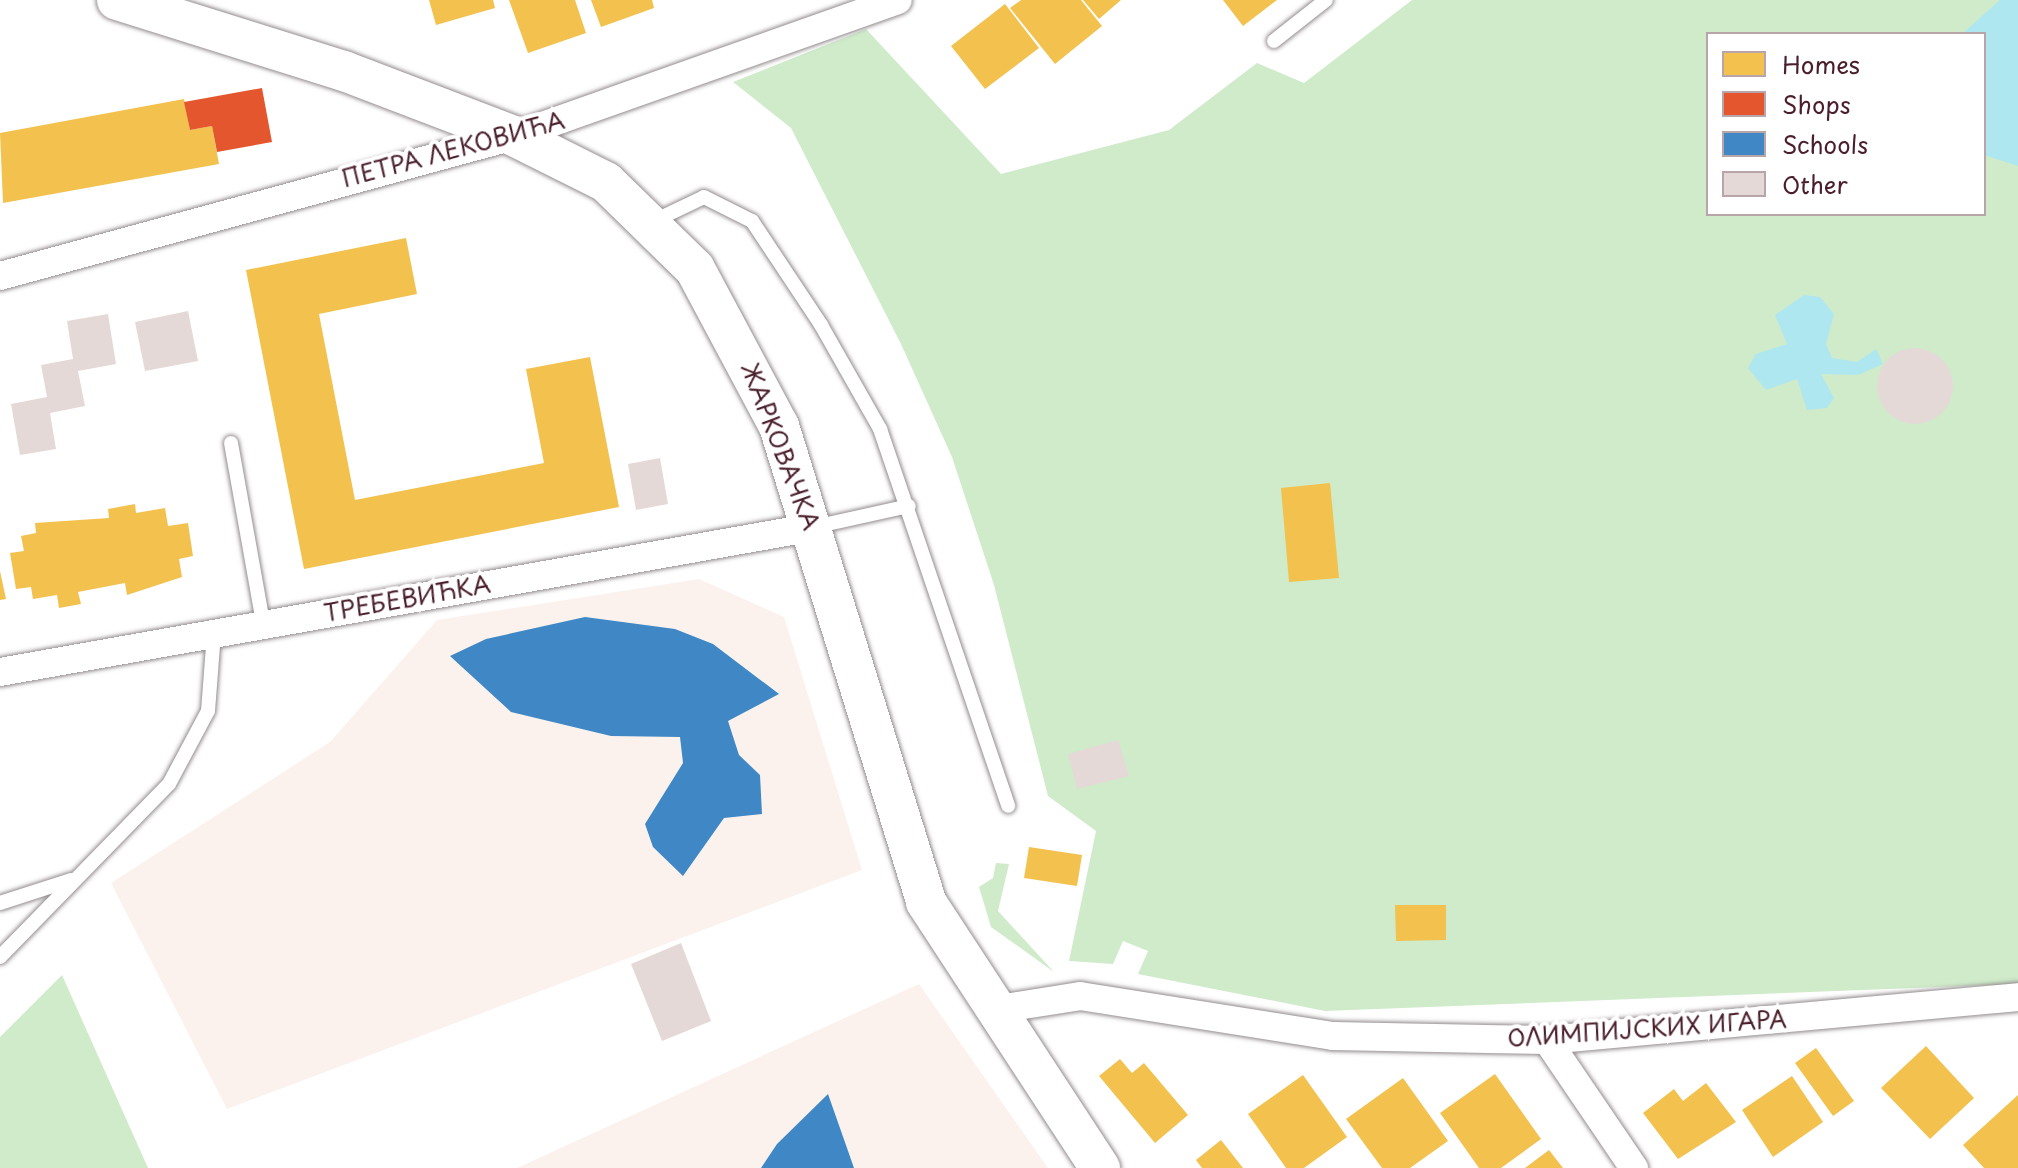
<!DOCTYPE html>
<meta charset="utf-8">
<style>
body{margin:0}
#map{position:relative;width:2018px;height:1168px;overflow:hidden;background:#fff;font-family:"Playpen Sans",sans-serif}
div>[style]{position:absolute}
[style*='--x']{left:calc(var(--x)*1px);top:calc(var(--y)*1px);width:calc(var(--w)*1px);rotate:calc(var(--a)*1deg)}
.built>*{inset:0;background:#fbf2ee}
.green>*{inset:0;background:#cfebca}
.water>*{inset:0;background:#afe7f0}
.homes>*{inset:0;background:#f2c14e}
.shops>*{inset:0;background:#e4572e}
.schools>*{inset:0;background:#3f88c5}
.building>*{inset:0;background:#e4d9d6}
.round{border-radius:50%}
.roads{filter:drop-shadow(0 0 2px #948c8e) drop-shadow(0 0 2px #948c8e)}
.lane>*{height:14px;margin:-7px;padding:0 7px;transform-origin:7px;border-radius:7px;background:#fff}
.street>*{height:28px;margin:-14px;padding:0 14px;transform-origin:14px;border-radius:14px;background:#fff}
.secondary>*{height:40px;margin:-20px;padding:0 20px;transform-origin:20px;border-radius:20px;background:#fff}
span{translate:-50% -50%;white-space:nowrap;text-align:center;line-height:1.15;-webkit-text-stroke:8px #fff;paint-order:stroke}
.street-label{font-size:24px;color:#4a1f2b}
.legend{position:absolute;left:1706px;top:32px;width:280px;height:184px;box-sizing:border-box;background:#fff;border:2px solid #b7a5aa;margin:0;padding:10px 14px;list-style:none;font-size:24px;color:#4a1f2b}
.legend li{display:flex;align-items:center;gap:16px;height:40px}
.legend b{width:40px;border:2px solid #b7a5aa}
</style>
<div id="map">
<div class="built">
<i style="clip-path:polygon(699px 579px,784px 617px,862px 870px,227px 1109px,111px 883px,330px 742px,437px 620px)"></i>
<i style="clip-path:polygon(919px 984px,1048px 1168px,517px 1168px)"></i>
</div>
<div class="green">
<i style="clip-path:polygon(evenodd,1412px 0,2018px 0,2018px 984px,1325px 1011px,1138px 974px,1148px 951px,1123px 941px,1113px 964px,1069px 961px,1096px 831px,1048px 796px,994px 585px,952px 457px,901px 344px,791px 128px,733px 82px,866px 29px,1001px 174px,1169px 130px,1257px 63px,1304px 83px,1412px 0,1708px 34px,1984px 34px,1984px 214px,1708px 214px,1708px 34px)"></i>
<i style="clip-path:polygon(996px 863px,1009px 864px,998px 911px,1054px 972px,991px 927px,979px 887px,993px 878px)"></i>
<i style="clip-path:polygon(62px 975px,148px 1168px,0 1168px,0 1037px)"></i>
</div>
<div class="water">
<i style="clip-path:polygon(2000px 0,2018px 0,2018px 166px,1984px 155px,1984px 34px,1962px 34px)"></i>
<i style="clip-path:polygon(1804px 295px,1820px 297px,1834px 314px,1826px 344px,1832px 358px,1857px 362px,1876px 349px,1883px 364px,1858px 375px,1821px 374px,1834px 398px,1827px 408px,1807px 410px,1797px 379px,1766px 390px,1748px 368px,1756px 354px,1787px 344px,1775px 315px)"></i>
</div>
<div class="homes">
<i style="clip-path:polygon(429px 0,493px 0,495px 8px,436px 25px)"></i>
<i style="clip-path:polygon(509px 0,575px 0,586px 33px,528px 53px)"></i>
<i style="clip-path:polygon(591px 0,652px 0,654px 8px,601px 27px)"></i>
<i style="clip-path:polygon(1021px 0,1081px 0,1102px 26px,1055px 64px,1010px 8px)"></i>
<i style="clip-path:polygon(1083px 0,1121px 0,1099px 19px)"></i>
<i style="clip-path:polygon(1223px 0,1277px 0,1243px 26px)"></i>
<i style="clip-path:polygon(1005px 4px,1039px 48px,985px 89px,951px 46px)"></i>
<i style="clip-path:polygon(184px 99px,190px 130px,212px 126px,219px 164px,3px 203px,0 133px)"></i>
<i style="clip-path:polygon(406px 238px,417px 294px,319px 314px,355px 500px,544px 463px,526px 369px,590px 357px,619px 507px,304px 569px,246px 270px)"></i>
<i style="clip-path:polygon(1330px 483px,1339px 578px,1289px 582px,1281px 488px)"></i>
<i style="clip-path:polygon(135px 504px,136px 513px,165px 508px,168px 526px,188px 523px,193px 556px,179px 559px,182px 577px,127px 595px,125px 583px,78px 592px,81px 604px,59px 608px,57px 595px,33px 599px,31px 587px,16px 589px,10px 553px,24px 551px,21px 536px,36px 533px,35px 523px,109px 518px,108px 509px)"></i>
<i style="clip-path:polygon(0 571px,6px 599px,0 600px)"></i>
<i style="clip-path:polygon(1029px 847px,1082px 855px,1077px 886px,1024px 878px)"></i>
<i style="clip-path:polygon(1395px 905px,1446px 905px,1446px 940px,1396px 941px)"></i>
<i style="clip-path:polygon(1926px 1046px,1974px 1098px,1930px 1139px,1881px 1088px)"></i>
<i style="clip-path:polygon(1816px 1048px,1854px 1101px,1833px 1116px,1795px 1063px)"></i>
<i style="clip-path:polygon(1120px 1059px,1132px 1073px,1144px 1063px,1188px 1115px,1155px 1143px,1099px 1076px)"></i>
<i style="clip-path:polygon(1495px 1074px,1541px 1139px,1501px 1168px,1479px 1168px,1440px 1113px)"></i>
<i style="clip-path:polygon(1303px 1075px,1347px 1137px,1304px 1168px,1286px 1168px,1248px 1114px)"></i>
<i style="clip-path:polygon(1792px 1076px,1823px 1122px,1773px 1157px,1742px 1110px)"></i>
<i style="clip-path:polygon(1403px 1078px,1448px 1141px,1410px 1168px,1382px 1168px,1346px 1119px)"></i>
<i style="clip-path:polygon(1706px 1083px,1736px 1122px,1678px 1159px,1643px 1113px,1674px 1089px,1683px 1101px)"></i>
<i style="clip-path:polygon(2018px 1095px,2018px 1168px,1984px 1168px,1963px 1145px)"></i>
<i style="clip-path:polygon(1221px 1140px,1243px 1168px,1202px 1168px,1196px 1160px)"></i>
<i style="clip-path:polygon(1549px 1150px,1563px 1168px,1525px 1168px)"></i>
</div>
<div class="shops">
<i style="clip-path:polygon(262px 88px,272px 142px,217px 152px,212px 126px,190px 130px,184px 102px)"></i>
</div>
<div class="schools">
<i style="clip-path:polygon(585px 617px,675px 629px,713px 644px,779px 694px,728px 721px,739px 755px,760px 775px,762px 814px,724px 818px,683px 876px,653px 847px,645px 824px,683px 763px,680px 737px,611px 736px,511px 712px,450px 656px,486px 639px)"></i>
<i style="clip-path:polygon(828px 1094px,854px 1168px,761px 1168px,777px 1144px)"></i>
</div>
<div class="building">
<i style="clip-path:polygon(188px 311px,198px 361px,145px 371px,135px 322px)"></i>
<i style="clip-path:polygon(108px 314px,116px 364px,78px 371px,85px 406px,50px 413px,56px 449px,20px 455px,11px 404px,47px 397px,41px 365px,73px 359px,67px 321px)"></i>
<i class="round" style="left:1877px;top:348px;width:76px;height:76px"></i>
<i style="clip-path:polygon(660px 458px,668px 504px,636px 510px,628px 464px)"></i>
<i style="clip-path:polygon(1118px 740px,1129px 776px,1077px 789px,1068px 754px)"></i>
<i style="clip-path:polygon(681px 943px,711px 1021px,662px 1041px,631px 964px)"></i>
</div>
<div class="roads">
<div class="lane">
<i style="--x:1274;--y:41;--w:66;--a:-38.3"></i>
<i style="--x:654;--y:221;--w:55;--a:-25.6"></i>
<i style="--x:704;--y:197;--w:54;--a:26.6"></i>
<i style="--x:752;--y:221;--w:125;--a:56.4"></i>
<i style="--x:821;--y:325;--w:120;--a:60.4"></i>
<i style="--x:880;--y:429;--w:398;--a:71.2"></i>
<i style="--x:231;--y:443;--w:182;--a:79.9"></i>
<i style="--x:814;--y:527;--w:97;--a:-12.5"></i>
<i style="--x:0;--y:903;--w:75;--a:-17.9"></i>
<i style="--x:0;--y:957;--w:242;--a:-45.7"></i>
<i style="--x:169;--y:784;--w:83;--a:-61.9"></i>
<i style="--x:208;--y:711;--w:78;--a:-85.6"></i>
</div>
<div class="street">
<i style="--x:0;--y:276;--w:533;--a:-15.24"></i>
<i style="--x:514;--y:136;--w:407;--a:-19.5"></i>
<i style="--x:0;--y:672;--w:827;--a:-10.1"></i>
<i style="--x:992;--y:1010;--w:89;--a:-9"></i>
<i style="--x:1080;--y:996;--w:256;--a:9"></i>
<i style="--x:1333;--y:1036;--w:214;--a:1.1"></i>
<i style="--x:1547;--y:1040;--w:473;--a:-5.2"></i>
<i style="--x:1547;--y:1040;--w:155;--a:55.8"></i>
</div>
<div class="secondary">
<i style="--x:117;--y:0;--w:238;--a:17.4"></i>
<i style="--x:344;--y:71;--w:182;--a:20.9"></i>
<i style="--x:514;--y:136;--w:103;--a:26.6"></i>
<i style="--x:606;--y:182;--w:124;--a:44.3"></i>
<i style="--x:695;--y:269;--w:178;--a:61.9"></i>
<i style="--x:779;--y:426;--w:498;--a:72.8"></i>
<i style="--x:926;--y:902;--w:318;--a:56.8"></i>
</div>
</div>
<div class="street-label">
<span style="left:453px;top:149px;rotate:-15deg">ПЕТРА ЛЕКОВИЋА</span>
<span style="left:781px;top:446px;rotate:69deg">ЖАРКОВАЧКА</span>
<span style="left:407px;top:598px;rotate:-10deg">ТРЕБЕВИЋКА</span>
<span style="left:1647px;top:1028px;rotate:-4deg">ОЛИМПИЈСКИХ ИГАРА</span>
</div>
<ul class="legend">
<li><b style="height:22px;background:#f2c14e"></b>Homes</li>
<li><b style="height:22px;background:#e4572e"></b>Shops</li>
<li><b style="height:22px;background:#3f88c5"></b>Schools</li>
<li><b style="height:22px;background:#e4d9d6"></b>Other</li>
</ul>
</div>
